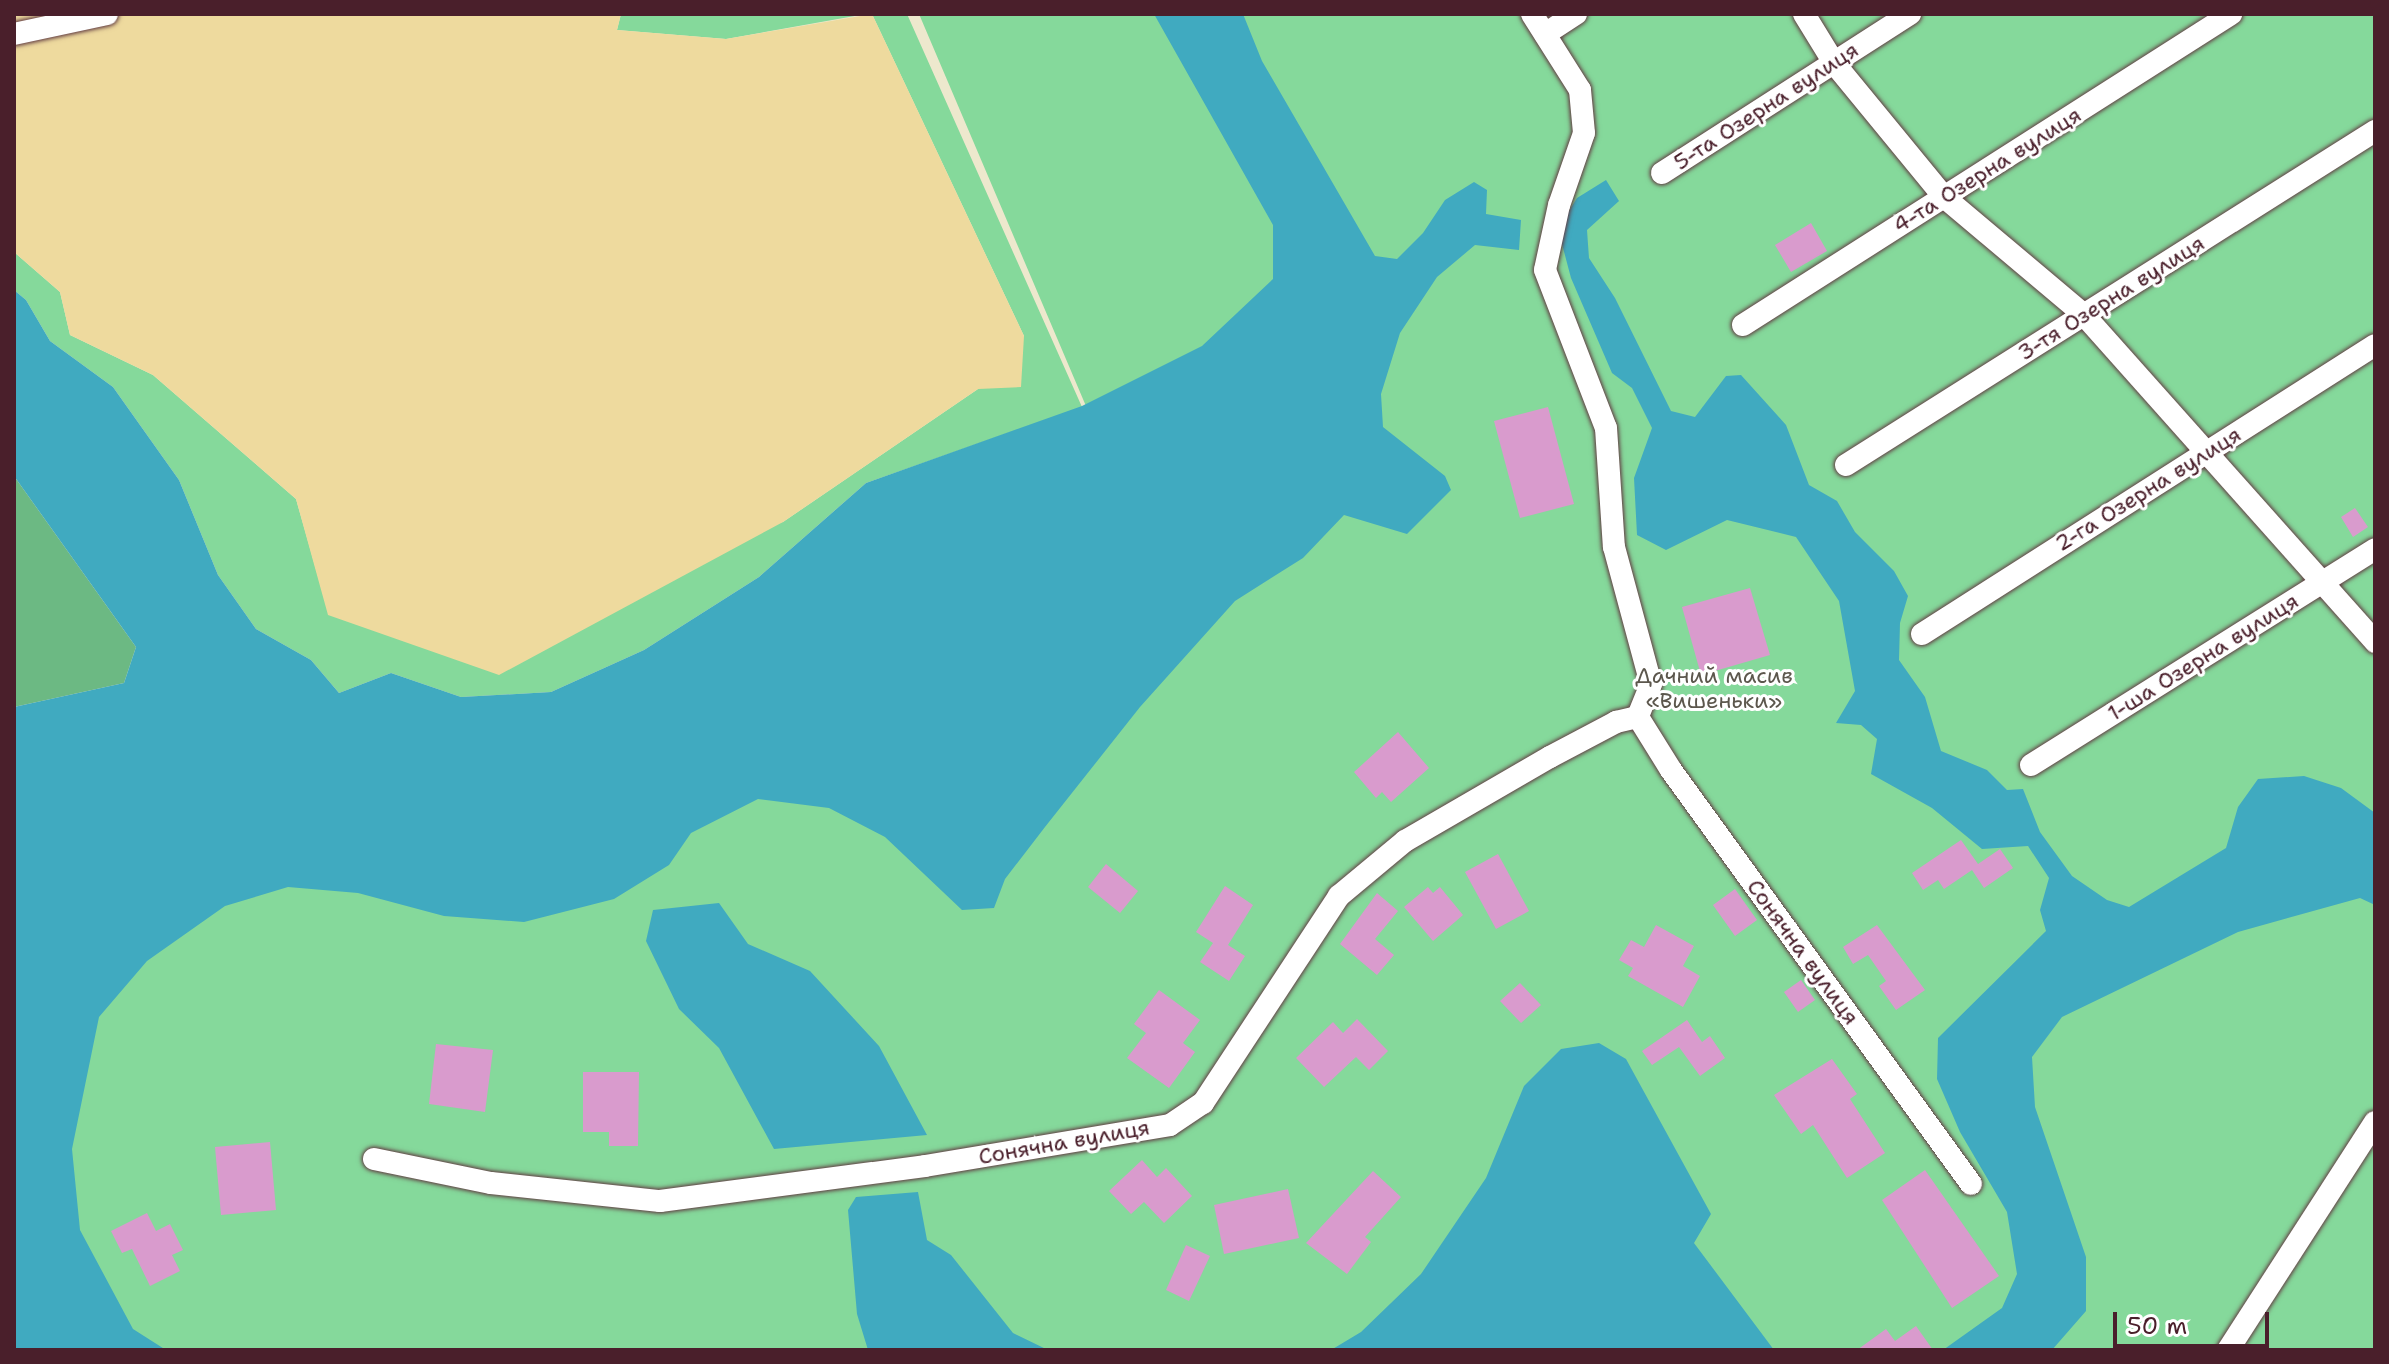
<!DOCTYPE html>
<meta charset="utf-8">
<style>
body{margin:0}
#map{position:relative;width:2389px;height:1364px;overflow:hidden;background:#ede8cd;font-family:"Shantell Sans",sans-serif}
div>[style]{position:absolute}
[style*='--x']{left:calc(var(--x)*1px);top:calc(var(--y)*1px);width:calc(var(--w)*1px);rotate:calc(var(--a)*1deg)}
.green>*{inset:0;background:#85d99b}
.forest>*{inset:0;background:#6cb983}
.sand>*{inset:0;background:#eeda9e}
.water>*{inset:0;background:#40aac0}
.building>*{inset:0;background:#d99bcd}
.roads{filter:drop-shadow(0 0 2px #623d43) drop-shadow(0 0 2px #623d43)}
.minor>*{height:22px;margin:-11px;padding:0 11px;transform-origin:11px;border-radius:11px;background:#fff}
span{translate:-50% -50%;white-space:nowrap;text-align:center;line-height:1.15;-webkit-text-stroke:6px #fff;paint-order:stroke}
.street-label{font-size:22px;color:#4a1f2b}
.park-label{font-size:22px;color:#5c574d}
.frame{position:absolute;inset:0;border:16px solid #4a1f2b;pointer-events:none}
.scale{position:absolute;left:2113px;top:1312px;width:156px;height:36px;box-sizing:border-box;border:4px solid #4a1f2b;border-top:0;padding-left:10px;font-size:24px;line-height:28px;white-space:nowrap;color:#4a1f2b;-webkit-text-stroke:6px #fff;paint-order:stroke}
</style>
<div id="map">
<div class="green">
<i style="clip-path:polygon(621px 14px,866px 14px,726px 39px,617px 30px)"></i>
<i style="clip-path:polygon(872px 14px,907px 14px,1082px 407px,866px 483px,759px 577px,644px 650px,551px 692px,461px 697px,391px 673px,339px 693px,311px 660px,256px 629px,218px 575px,179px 480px,113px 387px,50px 341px,26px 300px,14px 290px,14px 252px,60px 292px,70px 335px,153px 375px,296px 499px,329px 615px,783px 522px,978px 389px,1024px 336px)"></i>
<i style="clip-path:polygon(919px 14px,2375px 14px,2375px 1350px,82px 1350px,27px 1128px,92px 916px,1100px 439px)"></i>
</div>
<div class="forest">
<i style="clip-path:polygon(14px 476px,136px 647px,124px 683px,14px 707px)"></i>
</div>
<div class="sand">
<i style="clip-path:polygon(14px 14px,621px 14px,617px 30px,726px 39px,872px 14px,1024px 336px,1021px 387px,978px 389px,783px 522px,499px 675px,328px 615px,296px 499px,153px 375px,70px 335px,60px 292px,14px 252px)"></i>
</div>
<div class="water">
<i style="clip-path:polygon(1154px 14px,1243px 14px,1262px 61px,1375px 256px,1397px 259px,1423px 233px,1445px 200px,1474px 182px,1487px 190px,1486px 214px,1521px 220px,1519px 250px,1475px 245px,1437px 277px,1400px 333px,1381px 394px,1383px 427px,1445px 476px,1451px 490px,1407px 534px,1344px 515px,1303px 558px,1235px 601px,1140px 707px,1045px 827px,1005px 879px,994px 908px,962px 910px,885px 837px,829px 808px,758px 799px,691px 833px,669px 865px,614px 899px,524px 922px,444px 916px,358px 893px,288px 887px,225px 906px,147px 961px,99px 1017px,72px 1149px,80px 1230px,133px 1329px,166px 1350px,14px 1350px,14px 707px,124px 683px,136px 647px,14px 476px,14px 290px,26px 300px,50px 341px,113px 387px,179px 480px,218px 575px,256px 629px,311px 660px,339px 693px,391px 673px,461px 697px,551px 692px,644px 650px,759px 577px,866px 483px,1082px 406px,1202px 346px,1273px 279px,1273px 225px)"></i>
<i style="clip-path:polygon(1606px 180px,1619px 201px,1587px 230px,1589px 258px,1615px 298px,1671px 411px,1695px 417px,1726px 376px,1741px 375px,1786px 425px,1809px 485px,1837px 501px,1855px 532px,1894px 571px,1908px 596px,1900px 623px,1899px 660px,1925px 697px,1941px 751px,1987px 770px,2007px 790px,2023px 789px,2040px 832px,2072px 876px,2107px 900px,2129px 907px,2226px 848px,2238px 807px,2258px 779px,2304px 776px,2341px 788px,2375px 813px,2375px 905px,2360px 898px,2238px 932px,2062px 1017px,2032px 1057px,2035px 1107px,2086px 1257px,2086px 1311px,2052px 1350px,1943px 1350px,2002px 1308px,2017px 1274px,2007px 1212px,1960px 1132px,1937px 1079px,1938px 1038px,2046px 931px,2040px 910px,2049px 878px,2028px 846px,1982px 849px,1932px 808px,1871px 774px,1877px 739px,1861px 725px,1836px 723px,1855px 691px,1839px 601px,1796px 537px,1727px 520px,1666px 550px,1637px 535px,1634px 478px,1652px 428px,1632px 388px,1612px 373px,1571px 278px,1558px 229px,1577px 198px)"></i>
<i style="clip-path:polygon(719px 903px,748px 944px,810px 971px,879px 1046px,927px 1135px,774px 1149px,719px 1048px,679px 1009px,646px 941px,653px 910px)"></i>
<i style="clip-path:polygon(1599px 1043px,1626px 1059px,1711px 1214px,1694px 1243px,1774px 1350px,1331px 1350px,1361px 1332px,1421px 1274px,1486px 1178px,1524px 1086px,1561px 1049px)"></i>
<i style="clip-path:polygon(918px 1192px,927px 1240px,951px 1255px,1013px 1333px,1048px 1350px,868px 1350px,857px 1314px,848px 1210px,856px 1197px)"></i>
</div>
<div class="building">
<i style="clip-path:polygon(1811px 223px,1827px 251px,1791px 272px,1775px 245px)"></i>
<i style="clip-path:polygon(1548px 407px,1574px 504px,1520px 518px,1494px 421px)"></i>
<i style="clip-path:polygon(2355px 508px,2368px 527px,2353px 537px,2341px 517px)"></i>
<i style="clip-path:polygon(1750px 588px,1770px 655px,1701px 675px,1682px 607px)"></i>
<i style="clip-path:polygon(1398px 732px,1429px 768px,1391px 802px,1382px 792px,1376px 798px,1354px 772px)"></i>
<i style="clip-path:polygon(1961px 840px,1978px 864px,2000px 849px,2013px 868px,1984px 888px,1972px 870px,1944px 889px,1938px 880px,1923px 890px,1912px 873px)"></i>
<i style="clip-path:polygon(1498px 854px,1529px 911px,1496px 929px,1465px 872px)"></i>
<i style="clip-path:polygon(1106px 864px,1138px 891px,1120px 913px,1088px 887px)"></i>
<i style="clip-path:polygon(1225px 886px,1253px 905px,1228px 945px,1245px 956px,1229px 981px,1200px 962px,1213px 943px,1196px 932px)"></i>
<i style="clip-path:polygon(1428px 887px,1433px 893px,1440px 887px,1463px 915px,1433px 941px,1404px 907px)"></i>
<i style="clip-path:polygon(1735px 889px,1757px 920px,1735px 936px,1713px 905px)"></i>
<i style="clip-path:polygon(1377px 893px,1398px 911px,1375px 939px,1394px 955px,1377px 975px,1340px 944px)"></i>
<i style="clip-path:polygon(1656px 925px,1694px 946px,1683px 966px,1700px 976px,1683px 1007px,1628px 976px,1633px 968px,1619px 960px,1631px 940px,1644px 947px)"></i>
<i style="clip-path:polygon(1877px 925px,1925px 990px,1896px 1010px,1879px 986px,1886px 981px,1868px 955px,1853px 964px,1843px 947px)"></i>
<i style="clip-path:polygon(1801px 980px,1815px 1000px,1798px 1012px,1784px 992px)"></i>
<i style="clip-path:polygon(1520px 983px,1541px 1005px,1521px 1023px,1500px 1001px)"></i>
<i style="clip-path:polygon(1159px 990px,1200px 1020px,1183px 1043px,1195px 1052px,1169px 1088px,1127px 1058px,1146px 1033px,1134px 1024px)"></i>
<i style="clip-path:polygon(1357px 1019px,1388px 1051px,1369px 1070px,1356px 1057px,1324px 1087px,1296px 1058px,1333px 1022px,1343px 1033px)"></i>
<i style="clip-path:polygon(1687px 1020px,1702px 1042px,1710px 1036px,1725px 1058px,1700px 1076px,1679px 1047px,1652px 1065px,1642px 1051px)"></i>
<i style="clip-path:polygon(436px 1044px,493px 1050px,485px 1112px,429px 1104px)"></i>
<i style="clip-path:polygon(1832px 1059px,1857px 1094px,1850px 1099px,1885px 1153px,1847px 1178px,1813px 1125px,1801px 1134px,1774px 1095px)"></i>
<i style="clip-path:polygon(583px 1072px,639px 1072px,638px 1146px,609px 1146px,609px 1132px,583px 1132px)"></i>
<i style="clip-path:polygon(270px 1142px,276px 1210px,221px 1215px,215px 1147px)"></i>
<i style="clip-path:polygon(1142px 1160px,1157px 1177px,1166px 1168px,1192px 1196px,1164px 1223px,1144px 1202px,1131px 1214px,1109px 1191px)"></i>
<i style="clip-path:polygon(1925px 1170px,1999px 1276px,1952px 1308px,1882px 1200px)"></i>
<i style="clip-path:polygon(1373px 1171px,1401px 1197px,1365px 1237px,1371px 1242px,1347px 1274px,1306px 1243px)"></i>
<i style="clip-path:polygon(1288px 1189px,1299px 1238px,1224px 1254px,1214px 1205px)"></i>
<i style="clip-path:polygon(147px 1213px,156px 1231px,170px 1224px,183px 1250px,172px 1255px,180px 1271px,150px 1286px,132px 1249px,122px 1253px,111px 1231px)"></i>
<i style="clip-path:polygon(1186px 1245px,1210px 1256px,1189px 1301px,1166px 1290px)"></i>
<i style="clip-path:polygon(1916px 1326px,1933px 1350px,1857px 1350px,1886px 1329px,1895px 1341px)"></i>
</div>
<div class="roads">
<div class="minor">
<i style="--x:1532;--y:14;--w:90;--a:57.7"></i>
<i style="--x:1580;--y:90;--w:43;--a:84.7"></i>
<i style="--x:1584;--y:133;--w:76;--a:109.1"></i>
<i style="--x:1559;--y:205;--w:66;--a:102.2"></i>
<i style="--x:1545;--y:270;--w:169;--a:68.9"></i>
<i style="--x:1606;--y:428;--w:119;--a:86.2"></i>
<i style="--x:1614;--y:547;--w:142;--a:74.9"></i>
<i style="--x:1651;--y:684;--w:35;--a:112"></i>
<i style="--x:1804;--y:14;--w:57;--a:58.5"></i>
<i style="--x:1834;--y:63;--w:173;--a:50.6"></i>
<i style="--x:1944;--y:197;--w:183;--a:40.1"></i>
<i style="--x:2084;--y:315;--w:438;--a:48.3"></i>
<i style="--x:14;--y:34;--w:95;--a:-12.1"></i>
<i style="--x:1545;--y:34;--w:37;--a:-33"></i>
<i style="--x:1662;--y:173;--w:295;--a:-32.7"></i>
<i style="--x:1743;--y:325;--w:579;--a:-32.51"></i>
<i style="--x:1846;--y:465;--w:626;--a:-32.27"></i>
<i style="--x:1922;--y:634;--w:537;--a:-32.54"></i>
<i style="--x:1638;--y:717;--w:62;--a:58.1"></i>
<i style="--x:1671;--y:770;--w:511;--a:54.07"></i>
<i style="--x:2031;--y:765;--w:406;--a:-32.1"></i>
<i style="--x:374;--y:1159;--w:119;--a:11.6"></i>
<i style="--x:491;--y:1183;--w:170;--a:6.1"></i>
<i style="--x:660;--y:1201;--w:267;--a:-7.5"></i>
<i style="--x:925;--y:1166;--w:248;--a:-9.5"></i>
<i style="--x:1170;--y:1125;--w:40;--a:-34"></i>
<i style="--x:1203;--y:1103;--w:248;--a:-56.7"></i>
<i style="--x:1339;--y:896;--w:86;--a:-39.8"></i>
<i style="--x:1405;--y:841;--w:168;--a:-30.1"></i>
<i style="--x:1550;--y:757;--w:75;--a:-27.9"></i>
<i style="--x:1616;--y:722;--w:23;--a:-13"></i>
<i style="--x:2228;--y:1350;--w:271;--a:-57.2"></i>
</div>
</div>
<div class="street-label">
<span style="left:1766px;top:106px;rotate:-33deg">5-та Озерна вулиця</span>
<span style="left:1987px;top:170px;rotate:-32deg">4-та Озерна вулиця</span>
<span style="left:2111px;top:298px;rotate:-32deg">3-тя Озерна вулиця</span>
<span style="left:2148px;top:489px;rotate:-32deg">2-га Озерна вулиця</span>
<span style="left:2203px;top:657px;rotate:-32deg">1-ша Озерна вулиця</span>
<span style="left:1803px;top:952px;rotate:54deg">Сонячна вулиця</span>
<span style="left:1064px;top:1142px;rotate:-10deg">Сонячна вулиця</span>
</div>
<div class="park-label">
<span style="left:1714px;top:688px">Дачний масив<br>«Вишеньки»</span>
</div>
<div class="frame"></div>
<div class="scale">50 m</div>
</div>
